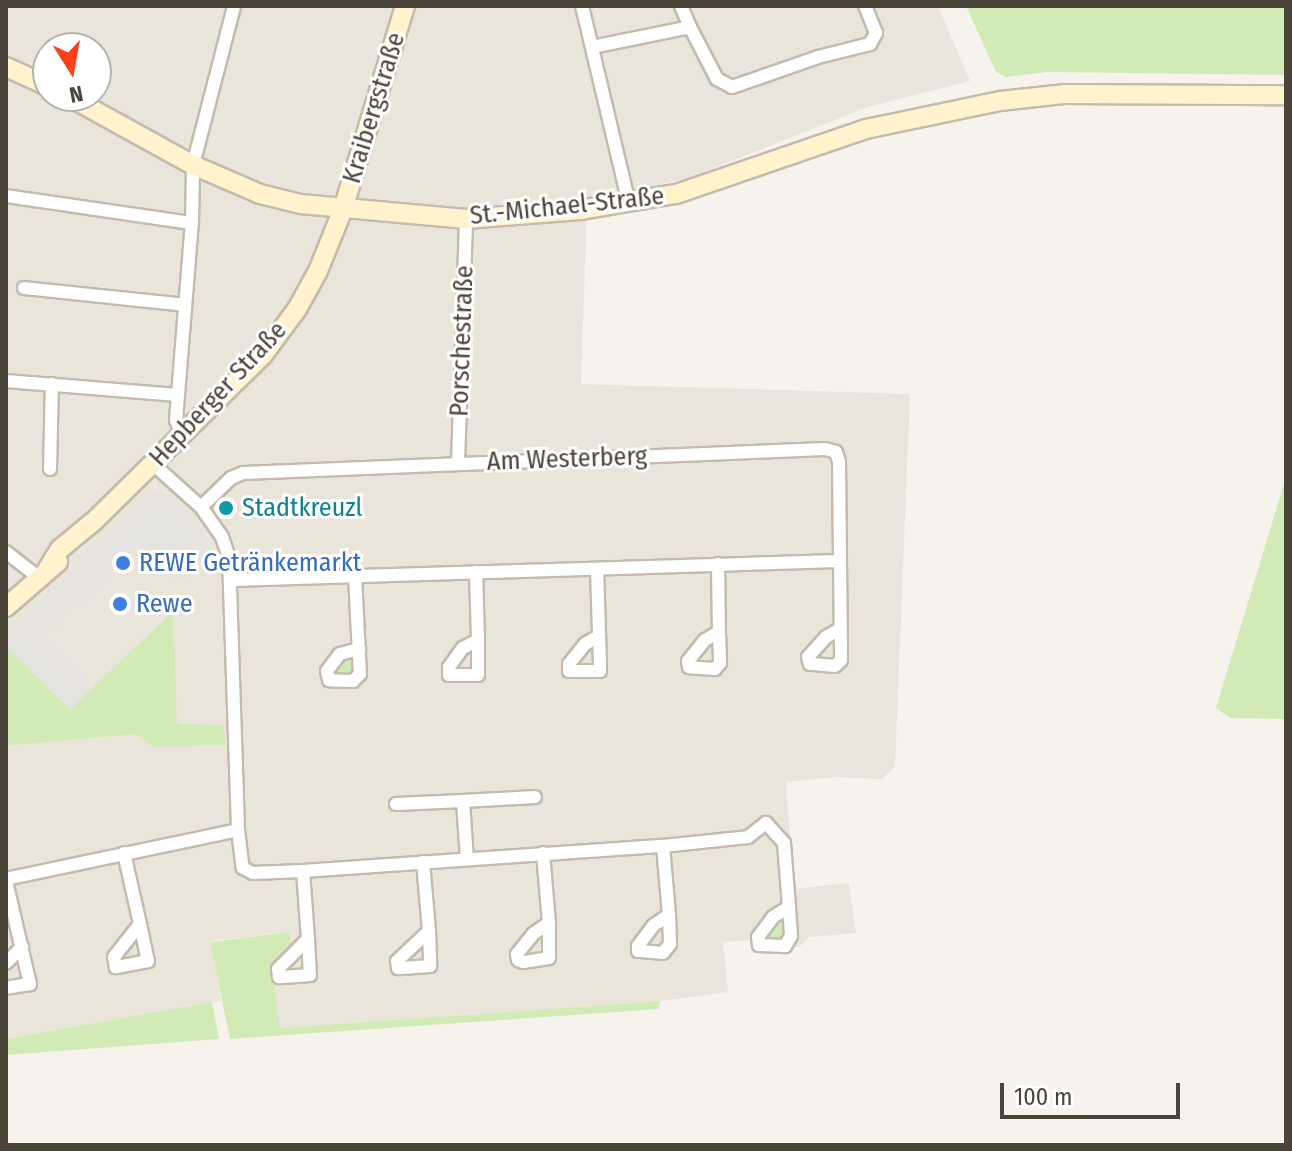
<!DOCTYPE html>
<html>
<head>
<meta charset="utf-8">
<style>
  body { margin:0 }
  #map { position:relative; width:1292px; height:1151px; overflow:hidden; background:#f6f3ec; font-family:"Fira Sans Condensed",sans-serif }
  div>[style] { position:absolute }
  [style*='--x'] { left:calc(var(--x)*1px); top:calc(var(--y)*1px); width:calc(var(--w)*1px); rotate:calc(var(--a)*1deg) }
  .residential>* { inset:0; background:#eae5da }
  .green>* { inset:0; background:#d2eab5 }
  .parking>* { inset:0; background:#e5e3e0 }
  .roads { filter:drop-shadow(2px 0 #c2bbae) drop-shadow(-2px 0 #c2bbae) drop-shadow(0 2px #c2bbae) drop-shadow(0 -2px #c2bbae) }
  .street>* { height:12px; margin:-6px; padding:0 6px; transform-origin:6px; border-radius:6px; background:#fff }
  .secondary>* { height:18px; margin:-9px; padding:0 9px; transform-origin:9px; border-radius:9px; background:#fff3cd }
  .dots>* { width:22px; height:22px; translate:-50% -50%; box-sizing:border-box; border:4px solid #fff; border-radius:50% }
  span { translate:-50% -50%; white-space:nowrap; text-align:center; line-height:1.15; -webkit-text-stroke:6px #fff; paint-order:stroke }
  .street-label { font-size:26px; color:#4b4439 }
  .culture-label { font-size:26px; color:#0d838f }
  .left { translate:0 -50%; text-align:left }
  .shop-label { font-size:26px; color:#366cbe }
  .frame { position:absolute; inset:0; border:8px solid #4b4439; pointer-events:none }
  .north { position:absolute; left:32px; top:32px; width:80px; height:80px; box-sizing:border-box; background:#fff; border:2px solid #b7b4b0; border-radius:50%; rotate:169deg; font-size:22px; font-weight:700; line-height:32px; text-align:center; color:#4b4439 }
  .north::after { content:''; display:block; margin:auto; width:28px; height:36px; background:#fc3f1d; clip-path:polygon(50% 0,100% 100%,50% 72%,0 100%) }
  .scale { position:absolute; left:1000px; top:1083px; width:180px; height:36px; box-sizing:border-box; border:4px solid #4b4439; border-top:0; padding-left:10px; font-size:24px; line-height:28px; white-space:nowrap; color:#4b4439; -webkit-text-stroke:6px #fff; paint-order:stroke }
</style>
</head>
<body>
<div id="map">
  <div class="residential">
    <div style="clip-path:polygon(evenodd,6px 6px,938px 6px,970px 81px,868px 107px,689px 178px,587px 202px,581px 384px,910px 394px,895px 767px,882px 779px,836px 777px,786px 782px,794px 889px,849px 883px,856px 933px,809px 937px,799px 947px,754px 950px,752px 940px,723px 942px,728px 992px,660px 1001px,279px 1028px,272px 969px,289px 932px,211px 941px,221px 1001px,6px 1039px,6px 746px,135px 734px,153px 747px,224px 725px,176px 725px,70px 709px,6px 646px,6px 6px,48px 48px,96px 48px,96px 96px,48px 96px,48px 48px)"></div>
  </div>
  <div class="green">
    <div style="clip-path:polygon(966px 6px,1286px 6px,1286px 75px,1048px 72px,1006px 77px,996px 72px)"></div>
    <div style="clip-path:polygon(1286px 477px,1286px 719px,1230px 718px,1216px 708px)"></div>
    <div style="clip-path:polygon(173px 612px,177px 724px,224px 725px,225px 745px,153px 747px,135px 734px,6px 746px,6px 646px,70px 709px)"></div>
    <div style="clip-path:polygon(345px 656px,353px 656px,354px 675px,333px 676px,333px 669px)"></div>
    <div style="clip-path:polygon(784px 921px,785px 939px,764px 941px,763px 934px,775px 922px)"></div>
    <div style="clip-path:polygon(289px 932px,291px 945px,272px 969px,280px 1028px,660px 1001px,659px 1009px,230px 1039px,210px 942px)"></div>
    <div style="clip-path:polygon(212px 1002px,219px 1039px,6px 1055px,6px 1039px)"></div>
  </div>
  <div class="parking">
    <div style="clip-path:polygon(151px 493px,163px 493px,211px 540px,211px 553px,179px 582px,138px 544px,42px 638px,91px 688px,70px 709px,6px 646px,6px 637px)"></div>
  </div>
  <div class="roads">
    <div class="street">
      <div style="--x:582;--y:6;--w:203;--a:76.6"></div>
      <div style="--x:690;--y:27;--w:59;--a:62.6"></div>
      <div style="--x:717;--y:79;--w:17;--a:28"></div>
      <div style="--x:732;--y:87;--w:91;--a:-19.2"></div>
      <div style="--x:818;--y:57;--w:54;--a:-14"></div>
      <div style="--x:870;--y:44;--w:13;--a:-61"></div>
      <div style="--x:876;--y:33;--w:29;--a:-112"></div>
      <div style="--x:592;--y:47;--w:100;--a:-11.5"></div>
      <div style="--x:690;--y:27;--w:23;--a:-113"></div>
      <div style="--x:6;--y:196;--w:188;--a:8.3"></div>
      <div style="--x:24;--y:288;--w:162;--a:6"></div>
      <div style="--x:6;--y:381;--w:172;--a:4.7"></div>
      <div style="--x:182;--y:435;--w:16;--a:-112"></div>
      <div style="--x:176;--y:420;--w:198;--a:-85.4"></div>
      <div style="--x:192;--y:223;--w:58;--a:-89"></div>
      <div style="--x:193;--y:165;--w:164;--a:-75.5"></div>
      <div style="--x:458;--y:463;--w:244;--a:-88.1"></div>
      <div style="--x:153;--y:464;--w:64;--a:41.9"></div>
      <div style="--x:201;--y:507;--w:37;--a:55"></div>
      <div style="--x:222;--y:537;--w:21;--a:71"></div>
      <div style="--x:229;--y:557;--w:273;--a:88.1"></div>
      <div style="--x:238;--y:830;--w:38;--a:83"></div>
      <div style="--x:243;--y:868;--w:11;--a:27"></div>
      <div style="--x:253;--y:873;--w:50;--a:-2.3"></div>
      <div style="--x:303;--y:871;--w:361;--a:-4"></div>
      <div style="--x:663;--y:846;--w:85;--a:-6"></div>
      <div style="--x:748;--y:837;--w:23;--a:-38"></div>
      <div style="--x:766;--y:823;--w:27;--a:48"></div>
      <div style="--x:784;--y:843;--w:64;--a:85.5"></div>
      <div style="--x:789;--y:907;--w:29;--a:86"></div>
      <div style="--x:791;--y:936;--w:12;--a:121"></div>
      <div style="--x:785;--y:946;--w:26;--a:-178"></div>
      <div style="--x:759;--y:945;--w:8;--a:-97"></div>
      <div style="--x:758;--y:937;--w:25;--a:-53"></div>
      <div style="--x:773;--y:917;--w:19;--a:-32"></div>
      <div style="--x:50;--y:469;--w:85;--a:-88.7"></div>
      <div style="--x:201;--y:507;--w:42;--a:-44"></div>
      <div style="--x:231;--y:478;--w:13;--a:-23"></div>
      <div style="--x:243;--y:473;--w:582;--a:-2.36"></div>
      <div style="--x:825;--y:449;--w:11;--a:15"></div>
      <div style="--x:836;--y:452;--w:10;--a:73"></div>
      <div style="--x:839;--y:462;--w:198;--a:89.4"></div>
      <div style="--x:841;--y:660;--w:8;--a:135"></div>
      <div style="--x:835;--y:666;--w:25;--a:-175"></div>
      <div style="--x:810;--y:664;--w:7;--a:-106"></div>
      <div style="--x:808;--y:657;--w:27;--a:-48"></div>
      <div style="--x:826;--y:637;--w:16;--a:-30"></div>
      <div style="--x:6;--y:552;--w:39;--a:38"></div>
      <div style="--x:718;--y:564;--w:68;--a:89.2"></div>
      <div style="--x:719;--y:632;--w:31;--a:88"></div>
      <div style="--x:720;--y:663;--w:8;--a:130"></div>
      <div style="--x:715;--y:669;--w:26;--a:-176"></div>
      <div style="--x:689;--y:667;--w:6;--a:-99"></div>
      <div style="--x:688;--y:661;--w:27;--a:-51"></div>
      <div style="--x:705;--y:640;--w:16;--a:-30"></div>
      <div style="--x:597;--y:569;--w:97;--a:88.2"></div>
      <div style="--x:600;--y:666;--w:5;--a:90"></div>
      <div style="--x:600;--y:671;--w:31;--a:180"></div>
      <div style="--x:569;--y:671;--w:7;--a:-90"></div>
      <div style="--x:569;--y:664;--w:26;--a:-51"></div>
      <div style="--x:585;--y:644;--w:16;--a:-30"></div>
      <div style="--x:476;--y:572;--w:68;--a:88.3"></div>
      <div style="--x:478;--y:640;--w:35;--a:90"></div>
      <div style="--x:478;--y:675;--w:29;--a:180"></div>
      <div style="--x:449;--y:675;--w:8;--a:-90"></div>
      <div style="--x:449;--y:667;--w:24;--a:-54"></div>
      <div style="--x:463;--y:648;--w:17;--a:-28"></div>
      <div style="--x:355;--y:576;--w:98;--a:87.1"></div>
      <div style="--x:360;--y:674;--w:10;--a:135"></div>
      <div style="--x:353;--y:681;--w:24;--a:-178"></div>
      <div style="--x:329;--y:680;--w:9;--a:-103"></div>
      <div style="--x:327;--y:671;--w:21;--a:-53"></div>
      <div style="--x:340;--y:654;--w:20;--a:-15"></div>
      <div style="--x:232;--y:580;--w:606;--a:-1.8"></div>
      <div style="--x:463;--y:801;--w:72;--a:-3.2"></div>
      <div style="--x:396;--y:804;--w:67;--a:-2.6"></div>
      <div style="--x:463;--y:801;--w:58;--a:86.1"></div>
      <div style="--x:663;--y:846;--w:69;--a:85"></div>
      <div style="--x:669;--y:915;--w:29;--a:88"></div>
      <div style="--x:670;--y:944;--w:11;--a:128"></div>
      <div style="--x:663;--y:953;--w:25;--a:-175"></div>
      <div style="--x:638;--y:951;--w:5;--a:-90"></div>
      <div style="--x:638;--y:946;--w:26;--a:-53"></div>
      <div style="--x:654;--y:925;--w:18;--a:-34"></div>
      <div style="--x:124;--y:853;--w:73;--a:77.3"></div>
      <div style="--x:140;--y:924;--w:38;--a:78"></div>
      <div style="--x:148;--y:961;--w:33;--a:169"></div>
      <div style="--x:116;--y:967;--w:10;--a:-101"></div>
      <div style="--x:114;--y:957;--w:42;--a:-51.8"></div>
      <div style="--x:543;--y:853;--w:70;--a:85.1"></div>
      <div style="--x:549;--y:923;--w:35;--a:90"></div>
      <div style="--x:549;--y:958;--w:26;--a:171"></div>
      <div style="--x:523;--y:962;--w:5;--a:-158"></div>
      <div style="--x:518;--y:960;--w:6;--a:-99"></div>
      <div style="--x:517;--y:954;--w:26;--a:-51"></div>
      <div style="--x:533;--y:934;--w:19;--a:-35"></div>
      <div style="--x:423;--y:862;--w:69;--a:85"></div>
      <div style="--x:429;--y:931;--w:35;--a:88"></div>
      <div style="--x:430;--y:966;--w:32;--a:176"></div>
      <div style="--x:398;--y:968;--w:7;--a:-98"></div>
      <div style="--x:397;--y:961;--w:44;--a:-43.2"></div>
      <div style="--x:303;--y:871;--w:68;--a:85.8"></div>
      <div style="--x:308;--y:939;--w:36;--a:87"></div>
      <div style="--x:310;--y:975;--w:31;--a:176"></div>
      <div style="--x:279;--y:977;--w:8;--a:-97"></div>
      <div style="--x:278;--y:969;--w:42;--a:-45"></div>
      <div style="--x:6;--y:879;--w:237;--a:-11.9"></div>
      <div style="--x:6;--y:881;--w:106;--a:76.9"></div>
      <div style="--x:30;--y:984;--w:24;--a:171"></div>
      <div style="--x:6;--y:963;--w:23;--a:-45"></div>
    </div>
    <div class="secondary">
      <div style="--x:6;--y:67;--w:46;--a:24.3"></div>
      <div style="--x:68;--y:96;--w:143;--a:28.9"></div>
      <div style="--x:193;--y:165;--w:73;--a:23.4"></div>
      <div style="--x:260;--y:194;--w:42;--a:13.7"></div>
      <div style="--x:301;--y:204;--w:166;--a:5.2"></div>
      <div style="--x:466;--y:219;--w:114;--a:-4.5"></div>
      <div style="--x:580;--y:210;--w:97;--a:-9.5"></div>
      <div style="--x:676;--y:194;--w:201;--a:-18.9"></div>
      <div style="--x:866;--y:129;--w:137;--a:-11.8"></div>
      <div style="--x:1000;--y:101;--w:64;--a:-6.2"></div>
      <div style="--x:1064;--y:94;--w:222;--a:0.3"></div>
      <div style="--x:48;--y:568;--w:22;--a:-58"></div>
      <div style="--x:60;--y:549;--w:44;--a:-39.5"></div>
      <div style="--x:94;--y:521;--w:237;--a:-44.5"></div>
      <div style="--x:263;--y:355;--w:57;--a:-53.5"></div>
      <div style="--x:297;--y:309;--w:43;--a:-61.1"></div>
      <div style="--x:318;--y:271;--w:67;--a:-68"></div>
      <div style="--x:343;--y:209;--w:212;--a:-73"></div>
      <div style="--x:6;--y:607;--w:69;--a:-40.9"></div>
    </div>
  </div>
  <div class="dots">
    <div style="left:226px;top:508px;background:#0f9aa8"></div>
    <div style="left:123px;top:563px;background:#3f7fe0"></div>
    <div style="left:120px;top:604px;background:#3f7fe0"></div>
  </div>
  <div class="street-label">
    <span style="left:374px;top:108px;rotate:-73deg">Kraibergstraße</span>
    <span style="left:567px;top:206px;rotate:-6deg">St.-Michael-Straße</span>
    <span style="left:462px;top:341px;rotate:-88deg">Porschestraße</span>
    <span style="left:218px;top:394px;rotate:-47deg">Hepberger Straße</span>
    <span style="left:567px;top:459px;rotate:-2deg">Am Westerberg</span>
  </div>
  <div class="culture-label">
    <span class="left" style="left:242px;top:508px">Stadtkreuzl</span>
  </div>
  <div class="shop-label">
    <span class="left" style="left:139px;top:563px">REWE Getränkemarkt</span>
    <span class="left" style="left:136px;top:604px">Rewe</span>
  </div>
  <div class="frame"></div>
  <div class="north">N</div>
  <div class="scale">100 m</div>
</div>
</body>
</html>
